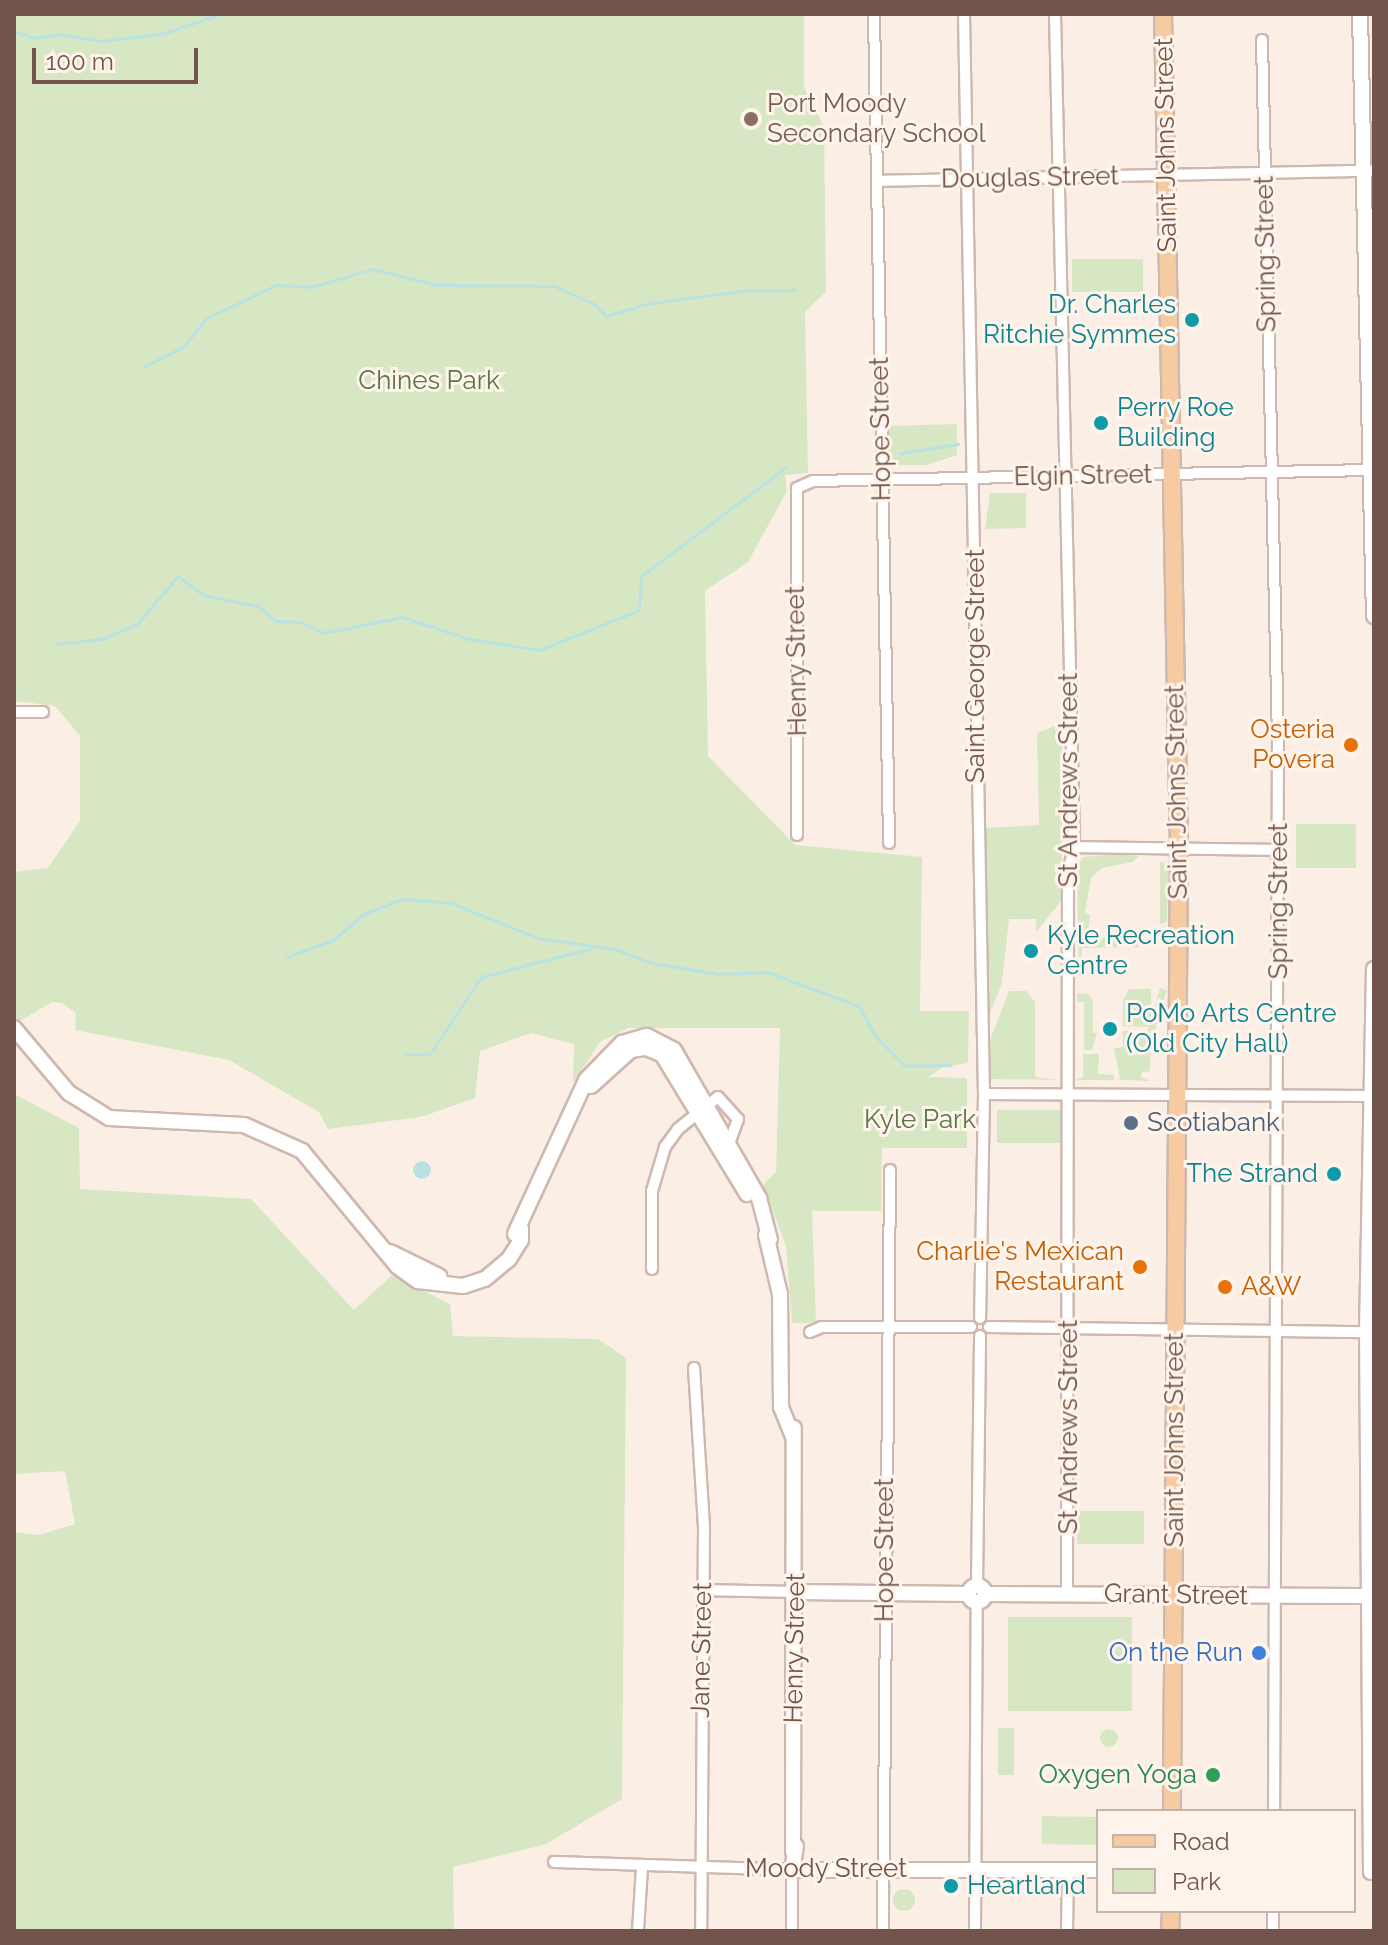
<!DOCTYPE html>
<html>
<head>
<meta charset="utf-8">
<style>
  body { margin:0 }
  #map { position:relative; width:1388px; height:1945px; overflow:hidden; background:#fbefe5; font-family:Raleway,sans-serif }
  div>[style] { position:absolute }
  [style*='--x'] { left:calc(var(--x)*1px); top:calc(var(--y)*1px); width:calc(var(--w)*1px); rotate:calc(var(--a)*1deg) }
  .green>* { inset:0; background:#d7e7c4; transform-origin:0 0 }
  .round { border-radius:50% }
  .water>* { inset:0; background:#bae2e3 }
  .stream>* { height:3px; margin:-1.5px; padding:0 1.5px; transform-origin:1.5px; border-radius:1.5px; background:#bae2e3 }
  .roads { filter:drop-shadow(2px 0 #ceb8af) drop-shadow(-2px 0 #ceb8af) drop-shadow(0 2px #ceb8af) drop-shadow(0 -2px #ceb8af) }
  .street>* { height:10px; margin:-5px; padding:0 5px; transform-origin:5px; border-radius:5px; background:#fff }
  .secondary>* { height:14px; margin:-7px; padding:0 7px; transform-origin:7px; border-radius:7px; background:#fff }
  .secondary>.ring { margin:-7px; padding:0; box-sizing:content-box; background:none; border:14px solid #fff; border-radius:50% }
  .primary>* { height:16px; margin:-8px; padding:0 8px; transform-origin:8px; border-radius:8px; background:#f6cba1 }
  .dots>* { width:22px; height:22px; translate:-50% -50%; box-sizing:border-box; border:4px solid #fef4eb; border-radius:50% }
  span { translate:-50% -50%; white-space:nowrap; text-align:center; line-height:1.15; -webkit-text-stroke:6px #fef4eb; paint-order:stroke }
  .education-label { font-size:26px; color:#785e54 }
  .left { translate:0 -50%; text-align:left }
  .street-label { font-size:26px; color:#72544c }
  .culture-label { font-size:26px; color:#0d838f }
  .right { translate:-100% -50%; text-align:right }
  .park-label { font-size:26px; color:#5a7744 }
  .food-label { font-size:26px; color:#c56008 }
  .service-label { font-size:26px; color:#4e5e75 }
  .shop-label { font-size:26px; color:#366cbe }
  .leisure-label { font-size:26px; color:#27864d }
  .frame { position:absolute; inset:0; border:16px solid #72544c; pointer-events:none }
  .legend { position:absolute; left:1096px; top:1809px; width:260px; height:104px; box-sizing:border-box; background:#fef4eb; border:2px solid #c6b4ab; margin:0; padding:10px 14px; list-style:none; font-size:24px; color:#72544c }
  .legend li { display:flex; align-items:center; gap:16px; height:40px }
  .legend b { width:40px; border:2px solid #c6b4ab }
  .scale { position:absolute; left:32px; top:48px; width:166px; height:36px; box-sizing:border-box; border:4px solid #72544c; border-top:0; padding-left:10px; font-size:24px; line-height:28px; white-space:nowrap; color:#72544c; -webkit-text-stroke:6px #fef4eb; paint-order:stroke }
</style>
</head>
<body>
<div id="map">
  <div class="green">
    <div style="clip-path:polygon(14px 14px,804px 14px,804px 87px,824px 127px,826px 292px,805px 312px,808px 473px,785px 475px,787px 491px,748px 562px,705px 591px,708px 756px,795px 845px,922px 857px,920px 1011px,969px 1011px,968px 1063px,943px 1067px,928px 1077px,967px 1078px,967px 1148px,882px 1148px,881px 1211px,812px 1211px,816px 1323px,792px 1323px,786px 1246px,763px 1185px,776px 1172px,780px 1028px,629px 1028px,600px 1042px,573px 1083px,574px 1044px,531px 1033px,480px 1051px,475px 1098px,421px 1117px,328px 1129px,319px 1112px,229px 1060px,75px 1030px,76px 1013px,62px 1003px,52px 1002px,20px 1021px,14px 1017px,14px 872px,48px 868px,80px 821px,80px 736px,55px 706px,14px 701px)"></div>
    <div style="left:1072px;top:259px;width:71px;height:33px"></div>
    <div style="clip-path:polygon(957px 424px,957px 455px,927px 465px,898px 465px,889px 456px,888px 426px)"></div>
    <div style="clip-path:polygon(990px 493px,1026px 493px,1026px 528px,985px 529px)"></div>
    <div style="clip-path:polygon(1062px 723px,1062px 900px,1036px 932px,1036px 919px,1009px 919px,1002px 983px,987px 1021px,986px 828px,1039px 825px,1037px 733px)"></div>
    <div style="left:1356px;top:824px;width:44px;height:60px;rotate:90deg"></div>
    <div style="clip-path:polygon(1131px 853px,1139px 856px,1133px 862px,1102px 868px,1091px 878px,1085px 912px,1090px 915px,1088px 933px,1095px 938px,1136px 939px,1139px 947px,1082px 948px,1079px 980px,1077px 867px,1083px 857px)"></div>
    <div style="clip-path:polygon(1160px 862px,1167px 862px,1168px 878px,1167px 922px,1160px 924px)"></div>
    <div style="left:1160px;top:988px;width:7px;height:85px;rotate:16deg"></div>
    <div style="clip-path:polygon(1129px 989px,1151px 989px,1151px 1027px,1123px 1026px,1123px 1001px)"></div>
    <div style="clip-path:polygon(1009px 991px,1026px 991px,1035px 1002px,1035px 1077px,1059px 1080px,991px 1079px,988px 1045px)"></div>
    <div style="clip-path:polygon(1077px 993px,1088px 994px,1093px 1000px,1093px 1033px,1097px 1033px,1092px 1050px,1084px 1050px,1084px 1002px,1077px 1002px)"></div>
    <div style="clip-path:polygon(1133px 1030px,1138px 1035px,1151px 1030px,1150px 1072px,1142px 1071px,1141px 1077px,1150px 1081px,1120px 1080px,1114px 1048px,1123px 1047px,1123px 1031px)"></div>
    <div style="clip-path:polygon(1083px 1054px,1099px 1054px,1098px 1074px,1114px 1075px,1114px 1080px,1076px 1080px,1083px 1077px)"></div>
    <div style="clip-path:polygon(14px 1094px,79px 1128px,80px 1189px,251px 1199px,354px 1310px,392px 1275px,450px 1304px,453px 1336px,598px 1339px,626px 1358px,622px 1799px,546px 1844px,453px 1867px,454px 1931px,14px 1931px,14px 1532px,39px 1535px,75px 1524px,65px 1471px,14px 1474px)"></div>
    <div style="left:997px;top:1110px;width:66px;height:33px"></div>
    <div style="left:1077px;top:1511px;width:67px;height:33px"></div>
    <div style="left:1008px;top:1617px;width:124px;height:94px"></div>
    <div style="left:998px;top:1728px;width:16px;height:47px"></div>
    <div class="round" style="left:1100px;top:1729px;width:18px;height:18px"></div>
    <div style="left:1042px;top:1816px;width:56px;height:28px;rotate:1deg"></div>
    <div class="round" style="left:893px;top:1889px;width:22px;height:22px"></div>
  </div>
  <div class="water">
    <div class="round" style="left:413px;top:1161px;width:18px;height:18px"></div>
  </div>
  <div class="stream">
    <div style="--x:14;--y:31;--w:20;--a:20"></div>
    <div style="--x:33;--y:38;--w:27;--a:-8"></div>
    <div style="--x:60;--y:34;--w:42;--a:9.7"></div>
    <div style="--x:101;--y:41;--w:64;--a:-7.1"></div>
    <div style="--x:165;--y:33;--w:58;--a:-19.1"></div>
    <div style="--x:145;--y:366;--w:44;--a:-27.1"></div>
    <div style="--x:184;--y:346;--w:36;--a:-51"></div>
    <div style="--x:207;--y:318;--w:76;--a:-25.6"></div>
    <div style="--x:276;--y:285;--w:35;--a:3"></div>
    <div style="--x:311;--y:287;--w:64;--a:-16.4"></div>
    <div style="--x:372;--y:269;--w:67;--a:13.8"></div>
    <div style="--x:437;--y:285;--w:117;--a:0.5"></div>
    <div style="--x:554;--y:286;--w:44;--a:24.2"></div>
    <div style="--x:594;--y:304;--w:17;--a:45"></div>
    <div style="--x:606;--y:316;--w:42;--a:-16.7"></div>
    <div style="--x:646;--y:304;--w:102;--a:-7.9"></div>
    <div style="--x:747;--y:290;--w:48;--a:0"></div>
    <div style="--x:901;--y:453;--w:58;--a:-9"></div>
    <div style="--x:57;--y:644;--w:44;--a:-6.5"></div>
    <div style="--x:101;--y:639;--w:38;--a:-22"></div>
    <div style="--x:136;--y:625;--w:65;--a:-49.4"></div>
    <div style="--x:178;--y:576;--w:31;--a:37"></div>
    <div style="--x:203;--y:595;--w:56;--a:11.3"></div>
    <div style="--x:258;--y:606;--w:23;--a:40"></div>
    <div style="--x:276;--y:621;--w:24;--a:2"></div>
    <div style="--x:300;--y:622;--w:26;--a:25"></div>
    <div style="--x:324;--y:633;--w:80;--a:-11.6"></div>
    <div style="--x:402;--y:617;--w:71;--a:18.2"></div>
    <div style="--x:469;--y:639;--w:72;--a:8.8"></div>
    <div style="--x:540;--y:650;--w:107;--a:-22"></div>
    <div style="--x:639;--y:610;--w:34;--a:-87"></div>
    <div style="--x:641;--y:576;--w:181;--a:-36.9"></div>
    <div style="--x:286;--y:957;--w:50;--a:-19.9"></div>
    <div style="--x:333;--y:940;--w:40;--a:-40"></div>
    <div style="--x:364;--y:914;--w:41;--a:-21.5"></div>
    <div style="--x:402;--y:899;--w:49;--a:4.7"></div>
    <div style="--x:451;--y:903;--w:94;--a:21.9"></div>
    <div style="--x:538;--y:938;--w:78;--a:8.1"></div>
    <div style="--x:615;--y:949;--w:40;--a:21"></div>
    <div style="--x:652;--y:963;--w:67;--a:9.5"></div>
    <div style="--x:718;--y:974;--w:49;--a:-2.3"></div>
    <div style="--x:767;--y:972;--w:98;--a:20.3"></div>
    <div style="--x:859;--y:1006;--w:34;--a:62"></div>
    <div style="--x:875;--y:1036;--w:42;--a:45"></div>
    <div style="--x:905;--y:1066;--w:45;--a:-1.3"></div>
    <div style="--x:406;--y:1054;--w:24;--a:0"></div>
    <div style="--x:430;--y:1054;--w:92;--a:-56.5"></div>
    <div style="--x:481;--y:977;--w:112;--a:-14.5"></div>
    <div style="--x:888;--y:1900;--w:15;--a:-86"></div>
  </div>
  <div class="roads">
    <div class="street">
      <div style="--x:874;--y:14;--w:829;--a:88.96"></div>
      <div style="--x:964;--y:14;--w:1080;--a:88.94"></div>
      <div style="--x:984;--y:1094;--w:224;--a:91"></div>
      <div style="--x:1055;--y:14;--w:833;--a:88.69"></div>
      <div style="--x:1074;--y:847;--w:26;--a:103"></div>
      <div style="--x:1068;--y:872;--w:722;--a:90.08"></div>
      <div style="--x:1262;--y:40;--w:698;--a:88.69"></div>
      <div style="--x:1278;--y:738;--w:1073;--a:90.21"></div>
      <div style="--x:877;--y:181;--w:497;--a:-1.2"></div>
      <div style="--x:14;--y:712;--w:29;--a:0"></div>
      <div style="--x:797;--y:835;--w:347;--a:-90"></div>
      <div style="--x:797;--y:488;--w:17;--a:-24"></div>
      <div style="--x:813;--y:481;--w:557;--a:-1.13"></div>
      <div style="--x:1074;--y:847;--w:205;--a:0.8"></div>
      <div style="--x:984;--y:1094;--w:386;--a:0.3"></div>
      <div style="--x:652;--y:1269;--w:78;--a:-90"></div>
      <div style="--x:652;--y:1191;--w:46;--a:-73.5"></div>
      <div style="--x:665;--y:1147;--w:22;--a:-54"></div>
      <div style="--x:678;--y:1129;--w:51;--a:-38.7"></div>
      <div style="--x:718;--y:1097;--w:30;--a:48"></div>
      <div style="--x:738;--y:1119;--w:27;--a:110"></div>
      <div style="--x:989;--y:1327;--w:378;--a:0.8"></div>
      <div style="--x:810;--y:1332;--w:13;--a:-23"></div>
      <div style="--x:822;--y:1327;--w:149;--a:0"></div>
      <div style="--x:694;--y:1368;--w:161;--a:86.4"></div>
      <div style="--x:704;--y:1529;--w:402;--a:90.4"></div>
      <div style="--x:977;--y:1586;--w:250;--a:-89.3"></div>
      <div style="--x:703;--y:1590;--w:93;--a:1.2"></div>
      <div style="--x:554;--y:1862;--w:238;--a:1.9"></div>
      <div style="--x:792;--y:1870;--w:61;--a:90"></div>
      <div style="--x:638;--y:1931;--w:64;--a:-86.4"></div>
      <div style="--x:883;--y:1931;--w:761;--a:-89.47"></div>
      <div style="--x:975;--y:1931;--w:329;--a:-89.7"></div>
      <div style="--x:1067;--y:1931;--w:61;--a:-89.1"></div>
      <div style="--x:1273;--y:1931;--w:20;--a:-90"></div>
    </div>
    <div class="secondary">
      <div style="--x:1360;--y:14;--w:602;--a:88.67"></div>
      <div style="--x:14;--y:1028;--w:85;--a:49.8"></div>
      <div style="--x:69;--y:1093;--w:47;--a:32"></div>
      <div style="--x:109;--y:1118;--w:135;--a:3"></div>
      <div style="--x:244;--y:1125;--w:64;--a:24.1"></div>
      <div style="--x:302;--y:1151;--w:149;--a:50.4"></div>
      <div style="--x:397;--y:1266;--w:26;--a:36"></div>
      <div style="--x:418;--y:1281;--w:45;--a:6.3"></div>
      <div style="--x:463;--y:1286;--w:23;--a:-18"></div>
      <div style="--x:485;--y:1279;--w:31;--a:-40"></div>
      <div style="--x:509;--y:1259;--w:22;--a:-58"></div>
      <div style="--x:521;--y:1240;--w:12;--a:-90"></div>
      <div style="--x:591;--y:1086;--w:54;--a:-42"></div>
      <div style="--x:631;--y:1050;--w:15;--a:-8"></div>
      <div style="--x:646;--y:1048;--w:17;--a:21"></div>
      <div style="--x:662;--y:1054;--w:164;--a:58.7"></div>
      <div style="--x:515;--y:1234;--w:170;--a:-65.2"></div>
      <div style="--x:586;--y:1080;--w:52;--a:-45.8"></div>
      <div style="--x:622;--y:1043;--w:26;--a:-16"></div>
      <div style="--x:647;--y:1036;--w:30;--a:27"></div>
      <div style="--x:674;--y:1050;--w:171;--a:60.1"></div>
      <div style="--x:759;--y:1198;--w:43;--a:75.3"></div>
      <div style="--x:766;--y:1235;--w:61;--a:76.7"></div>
      <div style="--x:780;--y:1294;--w:113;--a:89.5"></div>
      <div style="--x:781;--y:1407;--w:32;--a:68"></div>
      <div style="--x:390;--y:1252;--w:55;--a:26.1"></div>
      <div class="ring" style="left:969px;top:1586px;width:2px;height:2px"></div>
      <div style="--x:796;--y:1592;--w:173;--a:0.7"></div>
      <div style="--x:985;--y:1594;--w:381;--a:0.3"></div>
      <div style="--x:796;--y:1846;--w:24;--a:99"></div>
      <div style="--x:792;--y:1870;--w:306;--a:0"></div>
      <div style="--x:793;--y:1852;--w:424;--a:-89.9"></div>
      <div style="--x:1371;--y:1872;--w:540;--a:-90.42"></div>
      <div style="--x:1367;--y:1332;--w:363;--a:-88.9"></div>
    </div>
    <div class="primary">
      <div style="--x:1163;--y:14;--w:835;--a:88.9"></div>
      <div style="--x:1179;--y:849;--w:962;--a:90.42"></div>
      <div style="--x:1170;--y:1931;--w:20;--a:-87"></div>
    </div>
  </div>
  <div class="dots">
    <div style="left:751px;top:119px;background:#8d6e63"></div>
    <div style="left:1192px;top:320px;background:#0f9aa8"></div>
    <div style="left:1101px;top:423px;background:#0f9aa8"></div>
    <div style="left:1351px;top:745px;background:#e8710a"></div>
    <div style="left:1031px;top:951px;background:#0f9aa8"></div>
    <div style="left:1110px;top:1029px;background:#0f9aa8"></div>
    <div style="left:1131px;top:1123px;background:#5c6f8a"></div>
    <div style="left:1334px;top:1174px;background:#0f9aa8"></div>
    <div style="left:1140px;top:1267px;background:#e8710a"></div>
    <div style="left:1225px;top:1287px;background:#e8710a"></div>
    <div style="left:1259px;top:1653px;background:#3f7fe0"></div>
    <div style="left:1213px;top:1775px;background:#2e9e5b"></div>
    <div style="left:951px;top:1886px;background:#0f9aa8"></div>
  </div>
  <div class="education-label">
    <span class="left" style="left:767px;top:119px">Port Moody<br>Secondary School</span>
  </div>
  <div class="street-label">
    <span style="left:1166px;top:145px;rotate:-91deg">Saint Johns Street</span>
    <span style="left:1030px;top:178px;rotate:-1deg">Douglas Street</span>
    <span style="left:1266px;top:254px;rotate:-91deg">Spring Street</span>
    <span style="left:881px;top:429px;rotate:-91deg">Hope Street</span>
    <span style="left:1083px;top:476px;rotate:-1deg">Elgin Street</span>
    <span style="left:797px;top:661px;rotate:-91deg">Henry Street</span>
    <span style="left:976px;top:666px;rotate:-90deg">Saint George Street</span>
    <span style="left:1069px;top:780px;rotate:-90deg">St Andrews Street</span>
    <span style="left:1177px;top:792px;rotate:-91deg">Saint Johns Street</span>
    <span style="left:1279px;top:901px;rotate:-90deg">Spring Street</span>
    <span style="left:1069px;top:1427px;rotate:-90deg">St Andrews Street</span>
    <span style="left:1175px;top:1440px;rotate:-90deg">Saint Johns Street</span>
    <span style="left:885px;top:1550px;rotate:-90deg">Hope Street</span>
    <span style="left:1176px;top:1595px;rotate:1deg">Grant Street</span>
    <span style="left:795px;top:1648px;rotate:-89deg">Henry Street</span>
    <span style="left:702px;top:1650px;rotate:-89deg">Jane Street</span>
    <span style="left:826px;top:1869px">Moody Street</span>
  </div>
  <div class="culture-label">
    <span class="right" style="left:1176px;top:320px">Dr. Charles<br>Ritchie Symmes</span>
    <span class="left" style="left:1117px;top:423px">Perry Roe<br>Building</span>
    <span class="left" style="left:1047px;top:951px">Kyle Recreation<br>Centre</span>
    <span class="left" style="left:1126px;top:1029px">PoMo Arts Centre<br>(Old City Hall)</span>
    <span class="right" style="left:1318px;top:1174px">The Strand</span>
    <span class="left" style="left:967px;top:1886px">Heartland</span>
  </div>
  <div class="park-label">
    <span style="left:429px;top:381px">Chines Park</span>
    <span style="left:920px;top:1120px">Kyle Park</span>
  </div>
  <div class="food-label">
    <span class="right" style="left:1335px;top:745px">Osteria<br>Povera</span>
    <span class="right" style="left:1124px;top:1267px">Charlie's Mexican<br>Restaurant</span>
    <span class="left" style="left:1241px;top:1287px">A&amp;W</span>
  </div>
  <div class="service-label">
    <span class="left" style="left:1147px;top:1123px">Scotiabank</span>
  </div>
  <div class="shop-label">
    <span class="right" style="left:1243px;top:1653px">On the Run</span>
  </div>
  <div class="leisure-label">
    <span class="right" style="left:1197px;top:1775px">Oxygen Yoga</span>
  </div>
  <div class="frame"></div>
  <ul class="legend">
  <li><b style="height:10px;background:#f6cba1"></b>Road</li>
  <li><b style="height:22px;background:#d7e7c4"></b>Park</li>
  </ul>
  <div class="scale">100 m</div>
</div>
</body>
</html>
